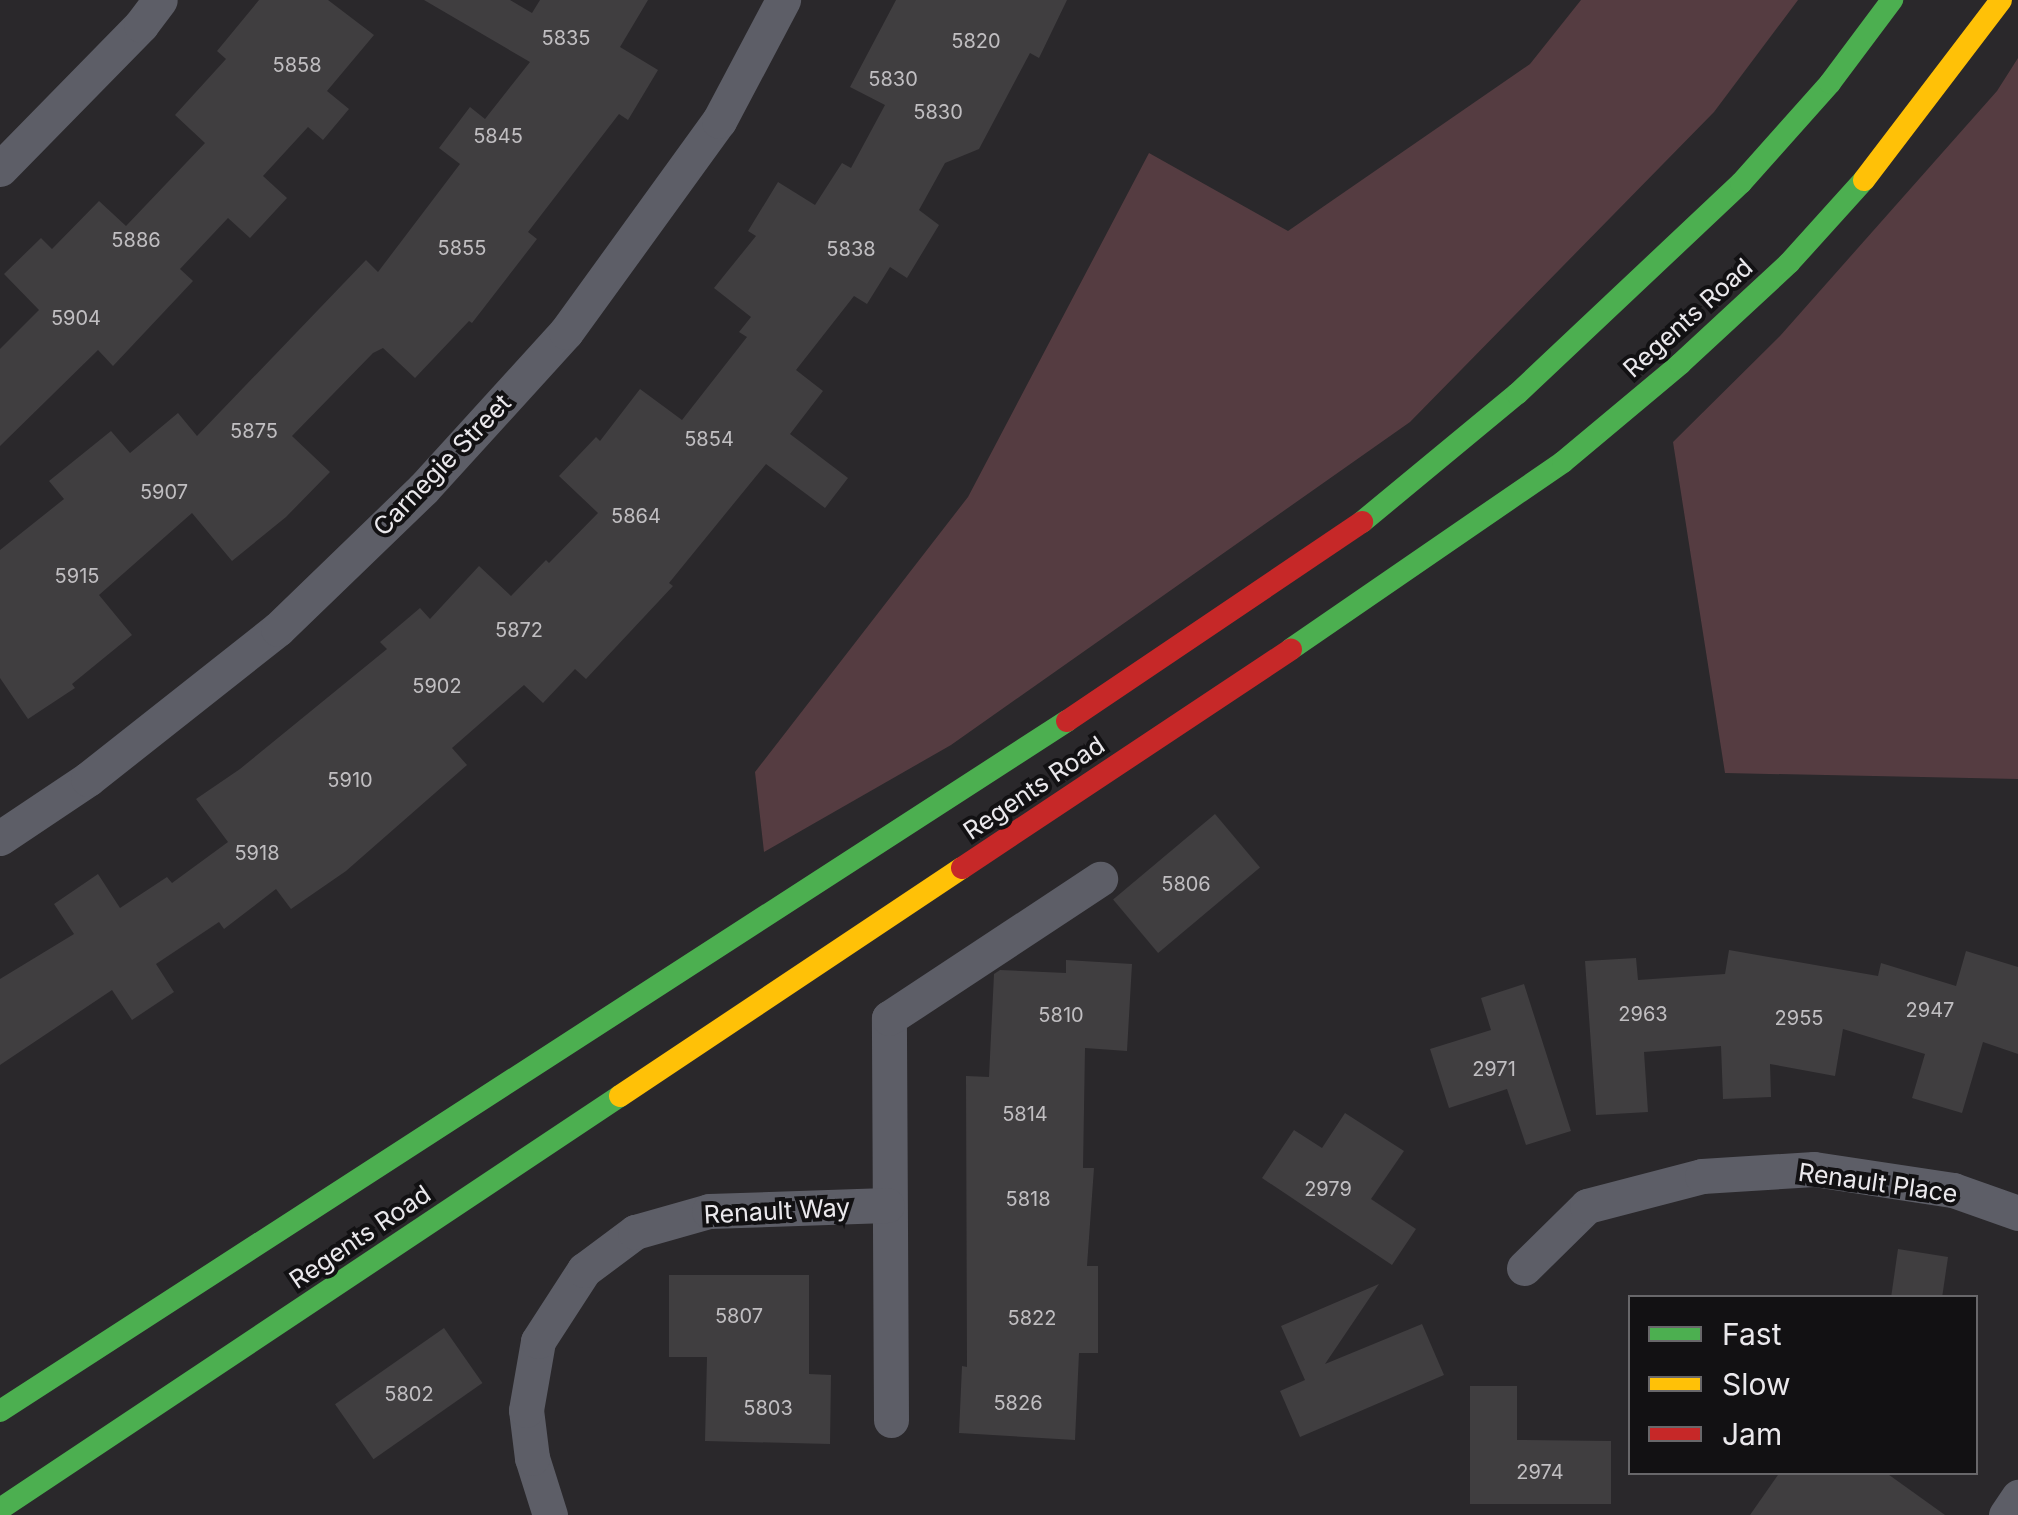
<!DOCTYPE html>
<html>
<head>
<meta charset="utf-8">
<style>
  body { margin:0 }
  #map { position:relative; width:2018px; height:1515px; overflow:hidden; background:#2a282b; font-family:Inter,sans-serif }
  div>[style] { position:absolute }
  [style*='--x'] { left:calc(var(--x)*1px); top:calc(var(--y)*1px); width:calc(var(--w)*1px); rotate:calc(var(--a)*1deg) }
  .green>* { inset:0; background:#553c41 }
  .building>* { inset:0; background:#403e40; transform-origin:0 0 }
  .street>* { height:35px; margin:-17.5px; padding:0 17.5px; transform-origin:17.5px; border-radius:17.5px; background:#5d5e67 }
  .fast>* { height:22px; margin:-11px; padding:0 11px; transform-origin:11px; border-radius:11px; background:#4caf50 }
  .slow>* { height:22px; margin:-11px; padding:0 11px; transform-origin:11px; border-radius:11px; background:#ffc107 }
  .jam>* { height:22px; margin:-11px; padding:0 11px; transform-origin:11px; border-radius:11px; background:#c62828 }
  span { translate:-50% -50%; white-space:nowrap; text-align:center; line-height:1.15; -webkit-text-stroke:8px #121113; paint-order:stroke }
  .number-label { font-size:20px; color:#c0bec1 }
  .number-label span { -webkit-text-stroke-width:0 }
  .street-label { font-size:25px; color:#eae8ec }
  .legend { position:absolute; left:1628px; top:1295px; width:350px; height:180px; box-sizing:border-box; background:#121113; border:2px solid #68676a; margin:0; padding:12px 18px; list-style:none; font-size:30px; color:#eae8ec }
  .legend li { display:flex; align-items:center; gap:20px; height:50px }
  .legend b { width:50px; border:2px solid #68676a }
</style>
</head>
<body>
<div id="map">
  <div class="green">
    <div style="clip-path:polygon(1581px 0,1798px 0,1714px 112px,1410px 422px,951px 745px,764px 852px,755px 772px,968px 497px,1149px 153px,1288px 231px,1530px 64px)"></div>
    <div style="clip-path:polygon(2018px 58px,2018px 779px,1725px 773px,1673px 442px,1780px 336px,1997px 91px)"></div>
  </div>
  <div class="building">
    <div style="clip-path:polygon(259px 0,328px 0,374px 35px,327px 91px,349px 109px,323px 140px,308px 127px,263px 176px,287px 198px,250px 238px,228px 218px,180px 269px,193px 281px,113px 366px,98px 350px,0 446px,0 349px,39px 310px,4px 274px,41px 238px,52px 249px,99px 201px,126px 226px,205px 143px,175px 115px,226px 59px,217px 51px)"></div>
    <div style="clip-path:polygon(424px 0,510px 0,532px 13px,540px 0,648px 0,620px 47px,658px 70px,628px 120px,619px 114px,528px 232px,537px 239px,472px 323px,469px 321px,415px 378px,383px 348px,373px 353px,292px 436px,330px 472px,286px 517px,232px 561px,192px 513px,99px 595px,132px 635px,72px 684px,75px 688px,28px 719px,0 678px,0 550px,64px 499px,49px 481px,111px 431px,130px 453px,178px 413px,197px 436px,366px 260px,378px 272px,460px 164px,439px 148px,470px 107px,485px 119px,530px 62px)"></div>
    <div style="clip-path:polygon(896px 0,1067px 0,1039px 58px,1030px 53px,979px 149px,945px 163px,919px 210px,939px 225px,907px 278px,890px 267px,867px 304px,854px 296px,796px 370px,823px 391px,790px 434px,848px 478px,825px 508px,766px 464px,669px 583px,673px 586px,586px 679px,575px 669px,543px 703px,524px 685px,452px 748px,467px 765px,346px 871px,291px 909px,276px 889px,224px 929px,219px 922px,156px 964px,174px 992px,132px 1020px,112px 990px,0 1065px,0 979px,74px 934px,54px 904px,98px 874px,120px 908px,167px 877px,172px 883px,228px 842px,196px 799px,240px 769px,387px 649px,380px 642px,420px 608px,430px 619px,479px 566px,511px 596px,546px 560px,549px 563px,598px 513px,559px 476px,596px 437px,600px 441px,640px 389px,682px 420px,747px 337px,739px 332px,751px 317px,714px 288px,756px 236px,748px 231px,778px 182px,815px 205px,842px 163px,851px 168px,885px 105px,850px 87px)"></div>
    <div style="left:1215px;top:814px;width:70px;height:133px;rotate:50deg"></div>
    <div style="clip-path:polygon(1729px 950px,1878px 976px,1881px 963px,1956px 986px,1966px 951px,2018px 967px,2018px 1054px,1983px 1042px,1962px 1113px,1912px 1098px,1925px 1054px,1843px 1029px,1835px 1076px,1770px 1064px,1771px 1097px,1723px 1099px,1721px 1046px,1644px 1052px,1648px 1112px,1596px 1115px,1585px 961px,1636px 958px,1638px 980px,1725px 974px)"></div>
    <div style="clip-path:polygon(1066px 960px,1132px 964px,1127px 1051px,1085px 1048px,1083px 1168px,1094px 1168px,1087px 1266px,1098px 1266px,1098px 1353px,1079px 1353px,1075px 1440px,959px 1433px,962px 1366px,967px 1367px,966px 1076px,989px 1077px,994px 974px,1000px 970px,1066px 973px)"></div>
    <div style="clip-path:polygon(1524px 984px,1571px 1131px,1526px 1145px,1507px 1089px,1449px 1108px,1430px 1049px,1491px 1030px,1481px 998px)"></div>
    <div style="clip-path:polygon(1345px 1113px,1404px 1151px,1371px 1199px,1416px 1229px,1392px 1265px,1262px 1178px,1294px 1130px,1322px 1148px)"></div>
    <div style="clip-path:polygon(1898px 1249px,1948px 1257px,1942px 1298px,1891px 1298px)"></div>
    <div style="clip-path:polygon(669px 1275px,809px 1275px,809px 1374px,831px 1375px,830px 1444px,705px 1441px,707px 1357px,669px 1357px)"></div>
    <div style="clip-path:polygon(1379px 1284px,1325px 1364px,1422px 1324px,1444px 1375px,1300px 1437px,1280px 1391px,1305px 1380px,1281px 1326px)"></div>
    <div style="left:444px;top:1328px;width:67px;height:133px;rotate:55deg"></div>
    <div style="clip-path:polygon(1470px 1386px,1517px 1386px,1517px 1440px,1611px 1441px,1611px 1504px,1470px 1504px)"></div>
    <div style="clip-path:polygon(1780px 1472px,1885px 1472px,1945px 1515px,1750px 1515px)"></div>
  </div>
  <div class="street">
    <div style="--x:0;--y:169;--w:202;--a:-45.6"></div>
    <div style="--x:141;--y:25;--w:31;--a:-53"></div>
    <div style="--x:0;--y:838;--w:106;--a:-33.8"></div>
    <div style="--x:88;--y:779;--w:242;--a:-38.3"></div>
    <div style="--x:278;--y:629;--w:202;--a:-44"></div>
    <div style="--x:423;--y:489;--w:212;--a:-47.7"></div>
    <div style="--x:566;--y:332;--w:261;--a:-54.1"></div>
    <div style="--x:719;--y:121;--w:137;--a:-62.1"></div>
    <div style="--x:1524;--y:1268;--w:88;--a:-44.5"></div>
    <div style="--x:1587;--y:1206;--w:119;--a:-14.6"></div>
    <div style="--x:1702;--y:1176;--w:112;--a:-3.6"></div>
    <div style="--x:1814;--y:1169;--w:141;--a:8.6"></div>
    <div style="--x:1953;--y:1190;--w:69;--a:19.5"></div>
    <div style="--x:891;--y:1420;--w:402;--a:-90.3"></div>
    <div style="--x:889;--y:1018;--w:253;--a:-33.4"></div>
    <div style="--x:550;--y:1515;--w:60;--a:-107.5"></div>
    <div style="--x:532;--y:1458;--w:48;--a:-97.1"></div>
    <div style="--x:526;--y:1410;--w:70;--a:-80.1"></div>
    <div style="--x:538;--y:1341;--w:85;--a:-57.1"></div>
    <div style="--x:584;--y:1270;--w:64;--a:-36.7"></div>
    <div style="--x:635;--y:1232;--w:77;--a:-15.8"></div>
    <div style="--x:709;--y:1211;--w:178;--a:-1.9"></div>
    <div style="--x:2006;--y:1515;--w:22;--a:-56"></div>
  </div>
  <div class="fast">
    <div style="--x:1362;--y:522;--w:201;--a:-39.6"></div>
    <div style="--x:1517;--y:394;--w:308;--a:-43.3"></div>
    <div style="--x:1741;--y:183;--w:134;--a:-48.3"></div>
    <div style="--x:1830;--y:83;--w:104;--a:-53.2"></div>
    <div style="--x:1291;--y:649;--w:330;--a:-34.5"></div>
    <div style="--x:1563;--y:462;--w:153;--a:-39.9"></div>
    <div style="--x:1680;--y:364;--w:149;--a:-42.8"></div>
    <div style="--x:1789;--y:263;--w:112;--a:-47.9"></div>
    <div style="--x:0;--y:1411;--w:1271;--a:-32.89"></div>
    <div style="--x:0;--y:1509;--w:745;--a:-33.67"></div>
  </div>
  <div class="slow">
    <div style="--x:1864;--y:180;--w:226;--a:-52.7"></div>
    <div style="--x:620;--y:1096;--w:411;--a:-33.7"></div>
  </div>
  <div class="jam">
    <div style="--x:1067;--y:721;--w:356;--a:-34"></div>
    <div style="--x:962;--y:868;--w:395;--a:-33.6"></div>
  </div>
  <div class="number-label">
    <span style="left:566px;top:38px">5835</span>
    <span style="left:976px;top:41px">5820</span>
    <span style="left:297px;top:65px">5858</span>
    <span style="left:893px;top:79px">5830</span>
    <span style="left:938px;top:112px">5830</span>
    <span style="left:498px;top:136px">5845</span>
    <span style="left:136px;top:240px">5886</span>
    <span style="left:462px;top:248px">5855</span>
    <span style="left:851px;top:249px">5838</span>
    <span style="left:76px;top:318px">5904</span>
    <span style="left:254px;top:431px">5875</span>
    <span style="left:709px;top:439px">5854</span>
    <span style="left:164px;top:492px">5907</span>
    <span style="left:636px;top:516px">5864</span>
    <span style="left:77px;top:576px">5915</span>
    <span style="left:519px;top:630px">5872</span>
    <span style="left:437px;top:686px">5902</span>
    <span style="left:350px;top:780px">5910</span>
    <span style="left:257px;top:853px">5918</span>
    <span style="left:1186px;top:884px">5806</span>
    <span style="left:1930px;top:1010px">2947</span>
    <span style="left:1643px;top:1014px">2963</span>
    <span style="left:1061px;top:1015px">5810</span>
    <span style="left:1799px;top:1018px">2955</span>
    <span style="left:1494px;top:1069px">2971</span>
    <span style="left:1025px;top:1114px">5814</span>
    <span style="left:1328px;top:1189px">2979</span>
    <span style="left:1028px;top:1199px">5818</span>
    <span style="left:739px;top:1316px">5807</span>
    <span style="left:1032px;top:1318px">5822</span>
    <span style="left:409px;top:1394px">5802</span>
    <span style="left:1018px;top:1403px">5826</span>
    <span style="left:768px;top:1408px">5803</span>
    <span style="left:1540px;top:1472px">2974</span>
  </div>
  <div class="street-label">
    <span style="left:1688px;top:318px;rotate:-42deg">Regents Road</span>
    <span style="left:442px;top:465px;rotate:-46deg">Carnegie Street</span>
    <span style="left:1034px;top:788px;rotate:-34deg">Regents Road</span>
    <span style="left:1878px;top:1183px;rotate:8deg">Renault Place</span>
    <span style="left:777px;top:1211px;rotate:-3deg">Renault Way</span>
    <span style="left:360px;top:1237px;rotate:-34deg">Regents Road</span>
  </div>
  <ul class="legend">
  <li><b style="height:12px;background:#4caf50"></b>Fast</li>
  <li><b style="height:12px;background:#ffc107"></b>Slow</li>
  <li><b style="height:12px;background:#c62828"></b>Jam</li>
  </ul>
</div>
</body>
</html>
